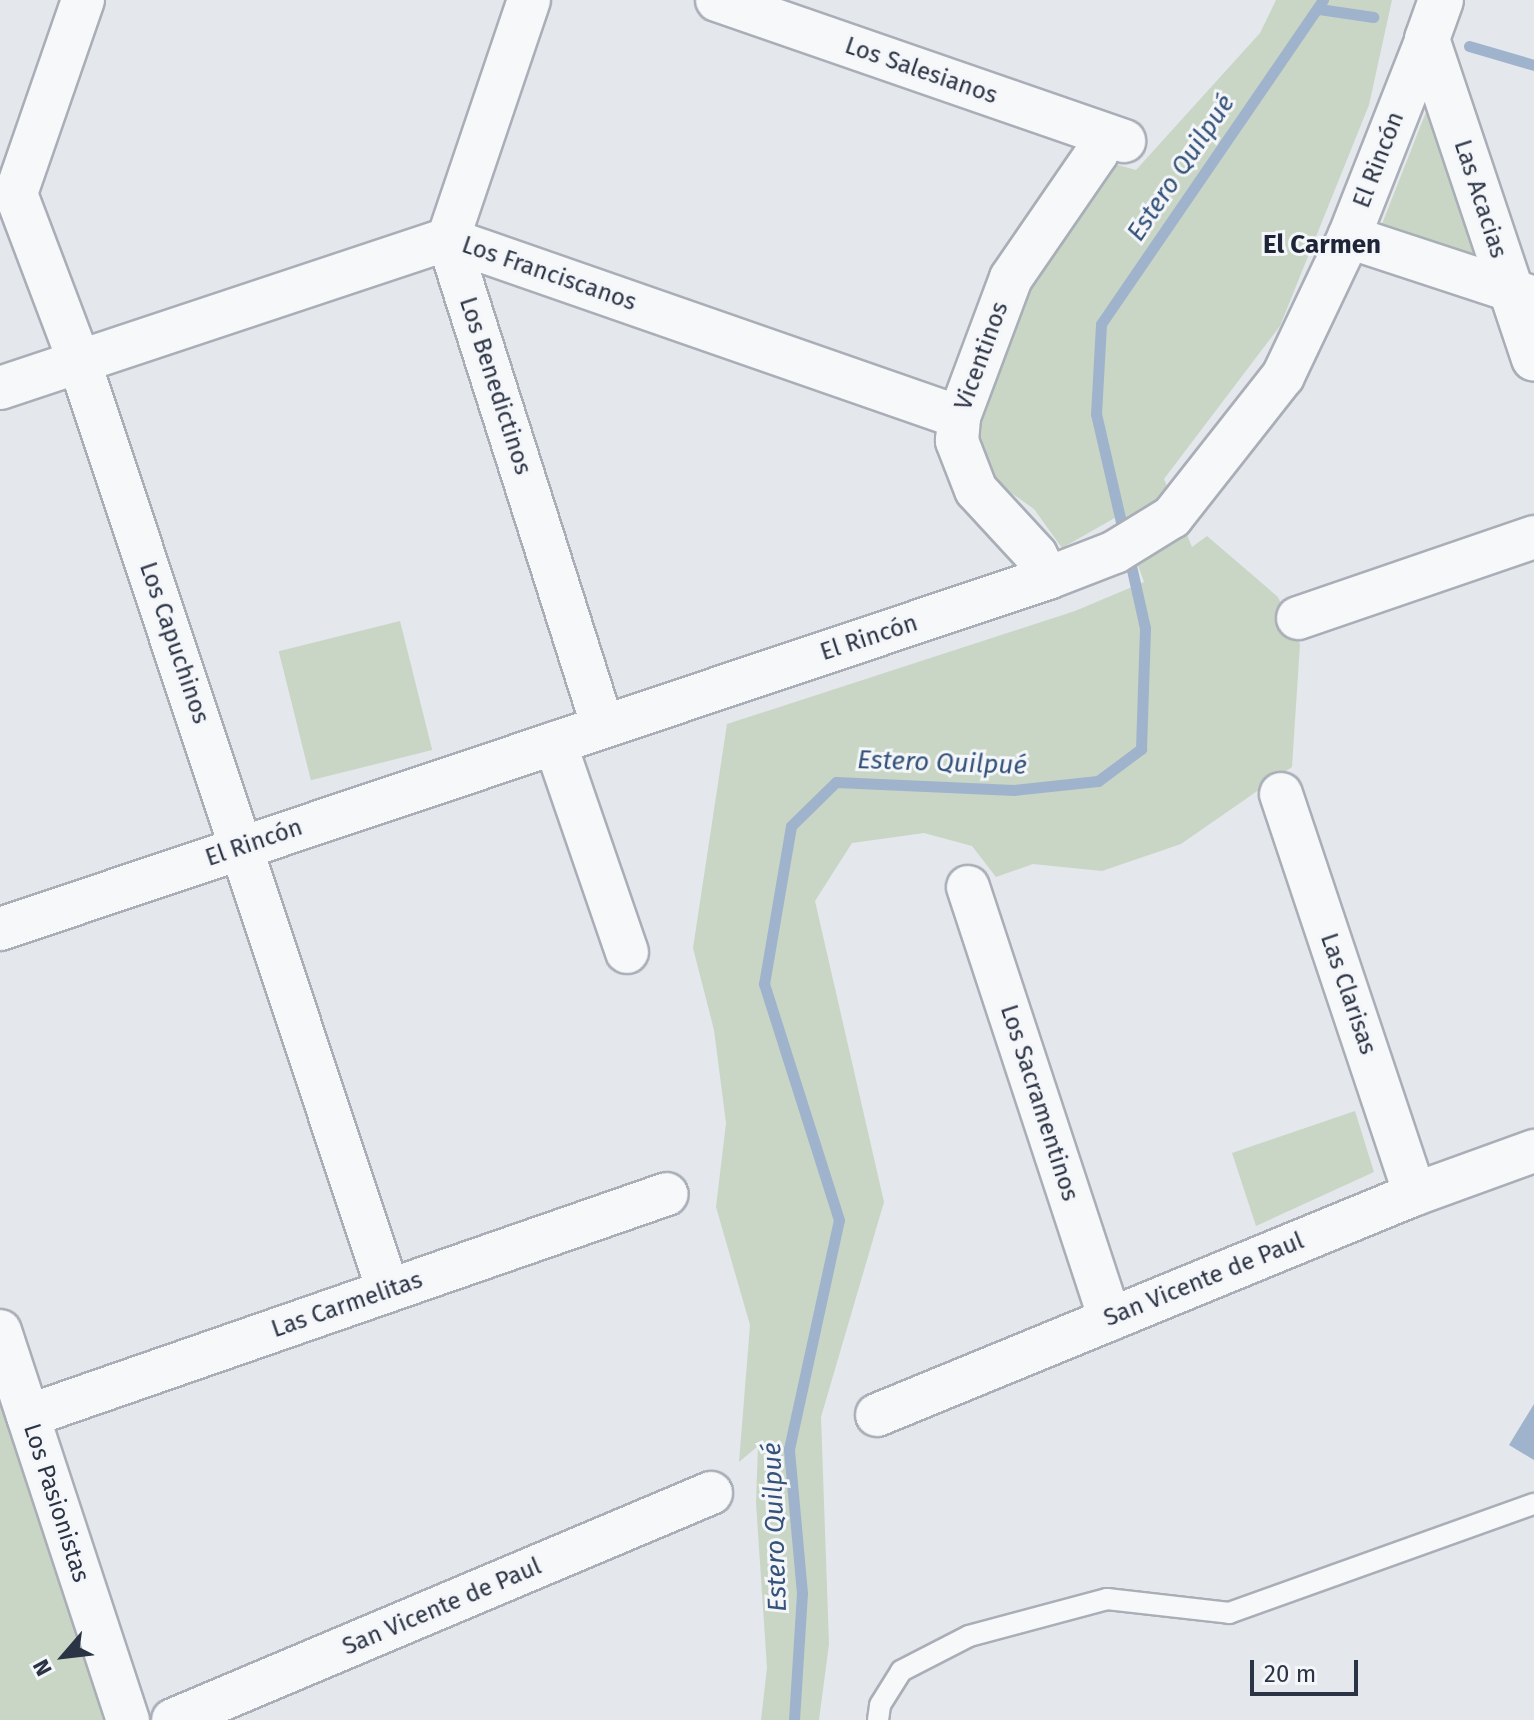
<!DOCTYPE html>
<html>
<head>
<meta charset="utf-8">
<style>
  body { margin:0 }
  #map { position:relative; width:1534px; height:1720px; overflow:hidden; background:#e4e7ec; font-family:"Fira Sans",sans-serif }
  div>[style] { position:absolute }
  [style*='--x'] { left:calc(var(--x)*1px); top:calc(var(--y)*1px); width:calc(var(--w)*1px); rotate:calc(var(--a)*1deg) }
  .green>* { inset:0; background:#c9d6c5; transform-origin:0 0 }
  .water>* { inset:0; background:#9fb4cc }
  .stream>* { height:11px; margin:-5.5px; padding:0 5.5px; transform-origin:5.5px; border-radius:5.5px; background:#9fb4cc }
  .roads { filter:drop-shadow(2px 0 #a9aeb7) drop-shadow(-2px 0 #a9aeb7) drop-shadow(0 2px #a9aeb7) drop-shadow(0 -2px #a9aeb7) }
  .service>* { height:20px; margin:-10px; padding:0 10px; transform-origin:10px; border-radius:10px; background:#f7f8fa }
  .minor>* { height:42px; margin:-21px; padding:0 21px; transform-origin:21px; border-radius:21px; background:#f7f8fa }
  .tertiary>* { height:44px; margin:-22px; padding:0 22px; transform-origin:22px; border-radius:22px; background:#f7f8fa }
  span { translate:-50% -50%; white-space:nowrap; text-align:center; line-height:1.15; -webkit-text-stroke:6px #f4f6f9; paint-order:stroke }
  .street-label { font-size:24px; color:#2b3445 }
  .water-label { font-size:26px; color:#34527a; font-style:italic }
  .neighbourhood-label { font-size:26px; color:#1d2536; font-weight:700 }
  .north { position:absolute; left:24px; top:1616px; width:80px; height:80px; -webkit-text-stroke:6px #f4f6f9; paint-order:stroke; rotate:242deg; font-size:22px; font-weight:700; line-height:32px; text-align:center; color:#2b3445 }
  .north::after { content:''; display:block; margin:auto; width:28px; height:36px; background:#2b3445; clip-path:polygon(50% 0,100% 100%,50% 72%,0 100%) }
  .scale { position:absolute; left:1250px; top:1660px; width:108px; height:36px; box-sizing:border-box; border:4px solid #2b3445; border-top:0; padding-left:10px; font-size:24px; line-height:28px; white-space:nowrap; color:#2b3445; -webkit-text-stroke:6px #f4f6f9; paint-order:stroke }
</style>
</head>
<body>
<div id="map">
  <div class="green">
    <div style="clip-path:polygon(1276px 0,1392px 0,1369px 105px,1280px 326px,1164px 479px,1192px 547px,1207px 536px,1278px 597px,1300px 644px,1292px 767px,1181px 844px,1102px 871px,1033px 864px,996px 877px,972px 846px,924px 833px,852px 843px,815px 901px,884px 1202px,821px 1417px,829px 1644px,819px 1720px,761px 1720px,767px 1668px,756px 1503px,758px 1446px,739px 1462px,750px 1325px,716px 1207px,726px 1123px,714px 1030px,693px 948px,727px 724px,1075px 611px,1144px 582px,1120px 515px,1062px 548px,1034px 509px,986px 475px,974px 428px,1030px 280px,1111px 163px,1136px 170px,1260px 33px)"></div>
    <div style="clip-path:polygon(1428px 107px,1482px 266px,1380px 229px)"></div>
    <div style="left:400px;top:621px;width:133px;height:125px;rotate:76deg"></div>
    <div style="clip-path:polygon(1355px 1111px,1374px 1172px,1256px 1226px,1232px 1153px)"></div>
    <div style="clip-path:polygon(0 1368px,107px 1720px,0 1720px)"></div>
  </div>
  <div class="water">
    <div style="clip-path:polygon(1534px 1404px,1534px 1460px,1509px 1445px)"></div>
  </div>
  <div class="stream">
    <div style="--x:1319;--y:9;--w:55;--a:8.4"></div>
    <div style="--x:1469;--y:46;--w:68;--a:16.3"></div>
    <div style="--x:1124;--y:535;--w:124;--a:-103"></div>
    <div style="--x:1096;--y:414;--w:90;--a:-86.8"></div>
    <div style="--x:1101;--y:324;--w:393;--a:-55.6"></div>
    <div style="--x:794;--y:1720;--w:127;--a:-86.4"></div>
    <div style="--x:802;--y:1593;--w:145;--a:-95.2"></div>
    <div style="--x:789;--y:1449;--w:234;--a:-77.7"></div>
    <div style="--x:839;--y:1220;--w:248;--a:-107.6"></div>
    <div style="--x:764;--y:984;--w:160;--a:-80.3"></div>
    <div style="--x:791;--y:826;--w:63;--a:-44.4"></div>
    <div style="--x:836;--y:782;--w:178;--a:2.6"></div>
    <div style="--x:1014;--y:790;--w:84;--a:-6.1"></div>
    <div style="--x:1098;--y:781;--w:54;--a:-36.7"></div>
    <div style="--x:1141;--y:749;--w:121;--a:-88.1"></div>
    <div style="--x:1145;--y:628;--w:78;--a:-102.6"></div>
  </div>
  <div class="roads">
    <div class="service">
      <div style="--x:878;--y:1720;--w:15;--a:-82"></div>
      <div style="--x:880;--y:1705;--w:40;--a:-58"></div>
      <div style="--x:901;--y:1671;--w:76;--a:-27.2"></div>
      <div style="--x:969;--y:1636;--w:143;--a:-15"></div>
      <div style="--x:1107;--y:1599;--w:123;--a:6.5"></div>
      <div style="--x:1229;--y:1613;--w:324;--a:-19.7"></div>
    </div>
    <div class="minor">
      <div style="--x:83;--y:0;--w:205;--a:109.1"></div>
      <div style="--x:16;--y:194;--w:178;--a:69.3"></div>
      <div style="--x:79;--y:361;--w:979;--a:71.6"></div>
      <div style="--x:529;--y:0;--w:252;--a:108.7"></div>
      <div style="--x:448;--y:239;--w:512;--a:72.38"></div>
      <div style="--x:717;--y:0;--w:431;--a:19.1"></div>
      <div style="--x:1349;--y:237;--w:195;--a:18.2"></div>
      <div style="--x:0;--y:388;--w:472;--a:-18.4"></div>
      <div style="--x:448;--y:239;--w:541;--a:19.21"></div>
      <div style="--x:1048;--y:578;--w:26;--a:-118"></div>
      <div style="--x:1036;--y:555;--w:88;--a:-132.7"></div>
      <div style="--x:976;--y:490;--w:53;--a:-111.2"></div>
      <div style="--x:957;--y:441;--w:24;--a:-85"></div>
      <div style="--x:959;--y:417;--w:148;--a:-69.5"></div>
      <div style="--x:1011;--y:278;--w:152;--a:-55.5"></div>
      <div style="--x:1097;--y:153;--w:20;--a:-81"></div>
      <div style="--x:1298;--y:618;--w:250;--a:-18.9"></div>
      <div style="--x:555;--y:743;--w:221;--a:71"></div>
      <div style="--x:1281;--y:794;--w:422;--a:71.5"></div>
      <div style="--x:968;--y:887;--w:455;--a:71.8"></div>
      <div style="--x:0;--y:929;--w:1105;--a:-18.52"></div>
      <div style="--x:1048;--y:578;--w:72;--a:-21.2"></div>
      <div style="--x:1115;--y:552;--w:67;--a:-31.6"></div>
      <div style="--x:1172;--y:517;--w:179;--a:-51.8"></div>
      <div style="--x:1283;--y:376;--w:154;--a:-64.6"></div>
      <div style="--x:1349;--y:237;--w:213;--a:-68.5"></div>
      <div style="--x:0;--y:1331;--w:410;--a:71.8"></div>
      <div style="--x:877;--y:1415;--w:582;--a:-22.33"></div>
      <div style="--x:1415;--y:1194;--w:127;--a:-19.9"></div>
      <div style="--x:28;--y:1416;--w:676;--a:-19.16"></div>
      <div style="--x:173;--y:1720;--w:584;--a:-22.88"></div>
    </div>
    <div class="tertiary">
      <div style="--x:1441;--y:0;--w:41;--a:109.7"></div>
      <div style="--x:1427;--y:39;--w:337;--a:71.5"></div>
    </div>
  </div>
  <div class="street-label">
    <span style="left:921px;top:71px;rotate:19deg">Los Salesianos</span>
    <span style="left:1379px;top:160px;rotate:-69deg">El Rincón</span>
    <span style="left:1480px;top:199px;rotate:72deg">Las Acacias</span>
    <span style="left:549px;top:274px;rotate:19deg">Los Franciscanos</span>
    <span style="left:982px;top:356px;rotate:-70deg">Vicentinos</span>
    <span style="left:495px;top:386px;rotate:72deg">Los Benedictinos</span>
    <span style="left:869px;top:638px;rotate:-18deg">El Rincón</span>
    <span style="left:174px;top:643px;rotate:71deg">Los Capuchinos</span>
    <span style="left:254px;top:843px;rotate:-19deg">El Rincón</span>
    <span style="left:1348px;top:994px;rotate:71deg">Las Clarisas</span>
    <span style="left:1039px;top:1103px;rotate:72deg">Los Sacramentinos</span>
    <span style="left:1204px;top:1280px;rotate:-22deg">San Vicente de Paul</span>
    <span style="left:347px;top:1305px;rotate:-19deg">Las Carmelitas</span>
    <span style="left:56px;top:1503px;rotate:72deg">Los Pasionistas</span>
    <span style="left:442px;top:1607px;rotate:-23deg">San Vicente de Paul</span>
  </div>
  <div class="water-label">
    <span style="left:1181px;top:168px;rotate:-56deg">Estero Quilpué</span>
    <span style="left:942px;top:763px;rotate:2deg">Estero Quilpué</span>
    <span style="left:775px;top:1527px;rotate:-92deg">Estero Quilpué</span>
  </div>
  <div class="neighbourhood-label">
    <span style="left:1322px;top:245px">El Carmen</span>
  </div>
  <div class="north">N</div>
  <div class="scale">20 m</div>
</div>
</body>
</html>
